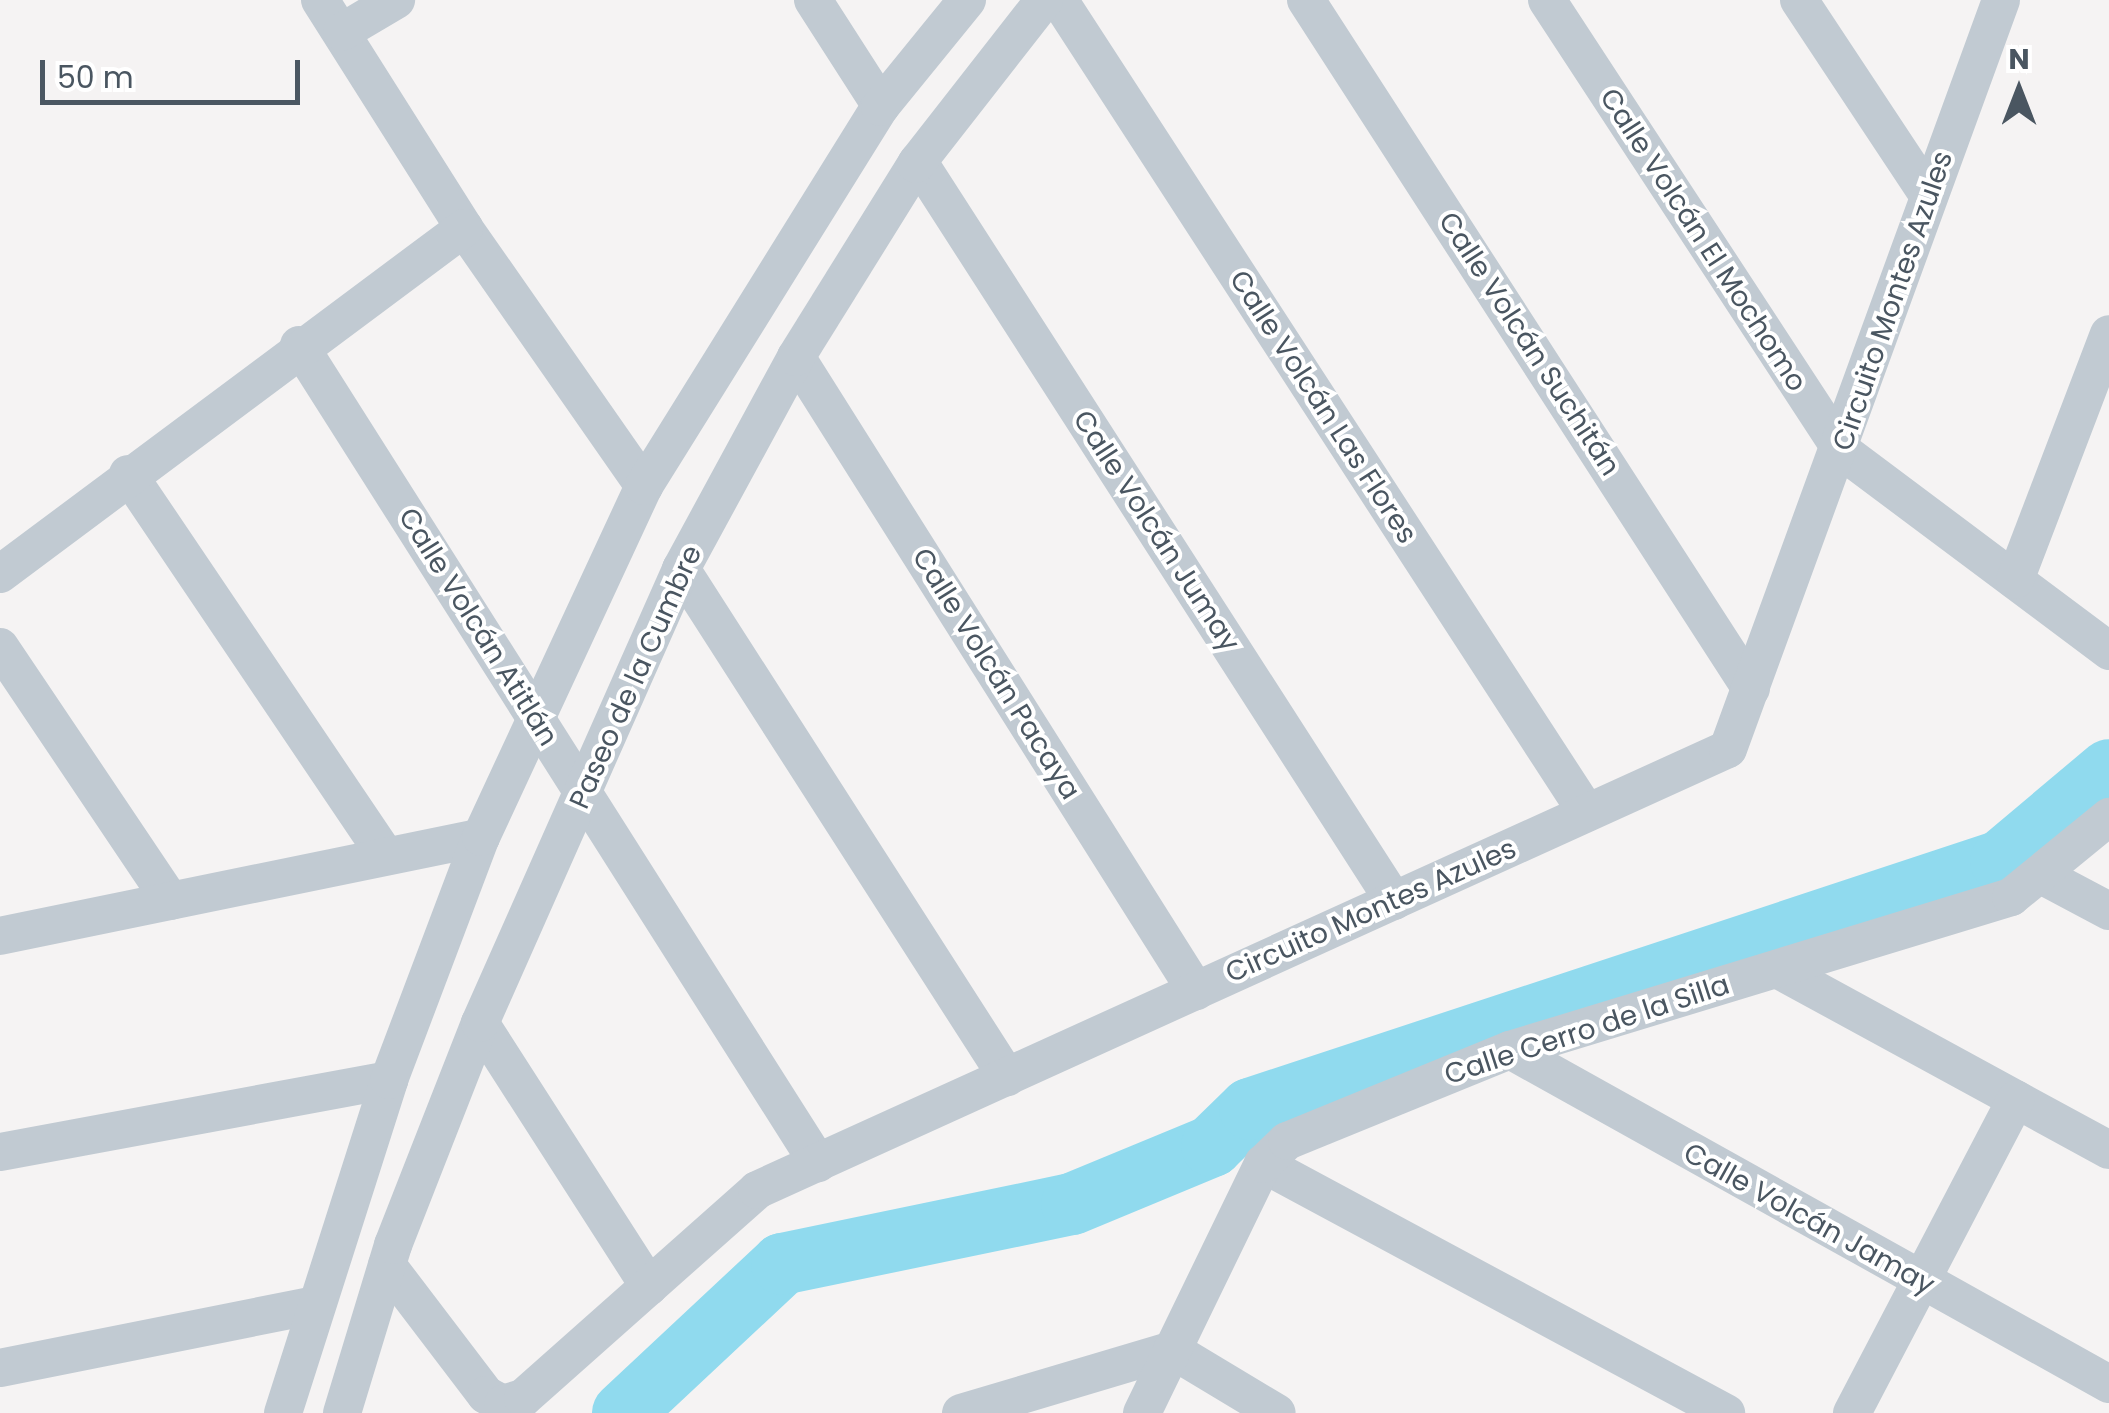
<!DOCTYPE html>
<html>
<head>
<meta charset="utf-8">
<style>
  body { margin:0 }
  #map { position:relative; width:2109px; height:1413px; overflow:hidden; background:#f5f3f3; font-family:Poppins,sans-serif }
  div>[style] { position:absolute }
  [style*='--x'] { left:calc(var(--x)*1px); top:calc(var(--y)*1px); width:calc(var(--w)*1px); rotate:calc(var(--a)*1deg) }
  .river>* { height:62px; margin:-31px; padding:0 31px; transform-origin:31px; border-radius:31px; background:#90daee }
  .minor>* { height:38px; margin:-19px; padding:0 19px; transform-origin:19px; border-radius:19px; background:#c1cad2 }
  span { translate:-50% -50%; white-space:nowrap; text-align:center; line-height:1.15; -webkit-text-stroke:8px #fff; paint-order:stroke }
  .street-label { font-size:28px; color:#4a5661 }
  .north { position:absolute; left:1969px; top:40px; width:100px; height:100px; -webkit-text-stroke:8px #fff; paint-order:stroke; rotate:0deg; font-size:28px; font-weight:700; line-height:40px; text-align:center; color:#4a5661 }
  .north::after { content:''; display:block; margin:auto; width:35px; height:45px; background:#4a5661; clip-path:polygon(50% 0,100% 100%,50% 72%,0 100%) }
  .scale { position:absolute; left:40px; top:60px; width:260px; height:45px; box-sizing:border-box; border:5px solid #4a5661; border-top:0; padding-left:12px; font-size:30px; line-height:35px; white-space:nowrap; color:#4a5661; -webkit-text-stroke:8px #fff; paint-order:stroke }
</style>
</head>
<body>
<div id="map">
  <div class="river">
    <div style="--x:623;--y:1413;--w:218;--a:-43.1"></div>
    <div style="--x:782;--y:1264;--w:296;--a:-11.7"></div>
    <div style="--x:1072;--y:1204;--w:152;--a:-22.5"></div>
    <div style="--x:1212;--y:1146;--w:53;--a:-44.2"></div>
    <div style="--x:1250;--y:1109;--w:791;--a:-18.27"></div>
    <div style="--x:2001;--y:861;--w:141;--a:-40.1"></div>
  </div>
  <div class="minor">
    <div style="--x:320;--y:0;--w:270;--a:57.7"></div>
    <div style="--x:464;--y:228;--w:315;--a:55.1"></div>
    <div style="--x:813;--y:0;--w:126;--a:57.3"></div>
    <div style="--x:1059;--y:0;--w:969;--a:57"></div>
    <div style="--x:1306;--y:0;--w:820;--a:57.14"></div>
    <div style="--x:1547;--y:0;--w:539;--a:56.81"></div>
    <div style="--x:1842;--y:451;--w:334;--a:36.8"></div>
    <div style="--x:1799;--y:0;--w:234;--a:56.5"></div>
    <div style="--x:342;--y:32;--w:63;--a:-30.7"></div>
    <div style="--x:918;--y:161;--w:880;--a:57.25"></div>
    <div style="--x:299;--y:345;--w:969;--a:57.61"></div>
    <div style="--x:796;--y:357;--w:750;--a:57.75"></div>
    <div style="--x:128;--y:474;--w:458;--a:56"></div>
    <div style="--x:681;--y:569;--w:604;--a:57.31"></div>
    <div style="--x:0;--y:574;--w:579;--a:-36.71"></div>
    <div style="--x:2015;--y:580;--w:263;--a:-69.1"></div>
    <div style="--x:0;--y:647;--w:306;--a:56.1"></div>
    <div style="--x:2043;--y:876;--w:75;--a:27.9"></div>
    <div style="--x:0;--y:936;--w:491;--a:-11.6"></div>
    <div style="--x:1777;--y:969;--w:378;--a:28.6"></div>
    <div style="--x:480;--y:1023;--w:313;--a:57.3"></div>
    <div style="--x:1510;--y:1050;--w:686;--a:29.14"></div>
    <div style="--x:0;--y:1152;--w:396;--a:-10.5"></div>
    <div style="--x:1263;--y:1164;--w:526;--a:28.27"></div>
    <div style="--x:387;--y:1265;--w:163;--a:52.7"></div>
    <div style="--x:486;--y:1395;--w:19;--a:28"></div>
    <div style="--x:503;--y:1404;--w:21;--a:-17"></div>
    <div style="--x:523;--y:1398;--w:313;--a:-41.6"></div>
    <div style="--x:757;--y:1190;--w:1066;--a:-24.43"></div>
    <div style="--x:1728;--y:749;--w:797;--a:-69.97"></div>
    <div style="--x:0;--y:1368;--w:321;--a:-11.3"></div>
    <div style="--x:283;--y:1413;--w:349;--a:-72.3"></div>
    <div style="--x:389;--y:1080;--w:260;--a:-69.3"></div>
    <div style="--x:481;--y:837;--w:387;--a:-65.1"></div>
    <div style="--x:644;--y:486;--w:446;--a:-58.1"></div>
    <div style="--x:880;--y:107;--w:138;--a:-50.9"></div>
    <div style="--x:342;--y:1413;--w:176;--a:-73.1"></div>
    <div style="--x:393;--y:1245;--w:238;--a:-68.6"></div>
    <div style="--x:480;--y:1023;--w:497;--a:-66.1"></div>
    <div style="--x:681;--y:569;--w:241;--a:-61.5"></div>
    <div style="--x:796;--y:357;--w:227;--a:-58.1"></div>
    <div style="--x:916;--y:164;--w:208;--a:-52"></div>
    <div style="--x:961;--y:1413;--w:220;--a:-16.6"></div>
    <div style="--x:1172;--y:1350;--w:122;--a:31"></div>
    <div style="--x:1142;--y:1413;--w:277;--a:-64.1"></div>
    <div style="--x:1263;--y:1164;--w:33;--a:-44"></div>
    <div style="--x:1287;--y:1141;--w:241;--a:-22.2"></div>
    <div style="--x:1510;--y:1050;--w:524;--a:-16.98"></div>
    <div style="--x:2011;--y:897;--w:127;--a:-39.2"></div>
    <div style="--x:1852;--y:1413;--w:354;--a:-62.4"></div>
  </div>
  <div class="street-label">
    <span style="left:1703px;top:240px;rotate:57deg">Calle Volcán El Mochomo</span>
    <span style="left:1893px;top:301px;rotate:-71deg">Circuito Montes Azules</span>
    <span style="left:1529px;top:344px;rotate:57deg">Calle Volcán Suchitán</span>
    <span style="left:1323px;top:407px;rotate:57deg">Calle Volcán Las Flores</span>
    <span style="left:1156px;top:531px;rotate:57deg">Calle Volcán Jumay</span>
    <span style="left:478px;top:627px;rotate:58deg">Calle Volcán Atitlán</span>
    <span style="left:996px;top:674px;rotate:58deg">Calle Volcán Pacaya</span>
    <span style="left:636px;top:677px;rotate:-66deg">Paseo de la Cumbre</span>
    <span style="left:1371px;top:911px;rotate:-24deg">Circuito Montes Azules</span>
    <span style="left:1587px;top:1030px;rotate:-18deg">Calle Cerro de la Silla</span>
    <span style="left:1809px;top:1219px;rotate:29deg">Calle Volcán Jamay</span>
  </div>
  <div class="north">N</div>
  <div class="scale">50 m</div>
</div>
</body>
</html>
